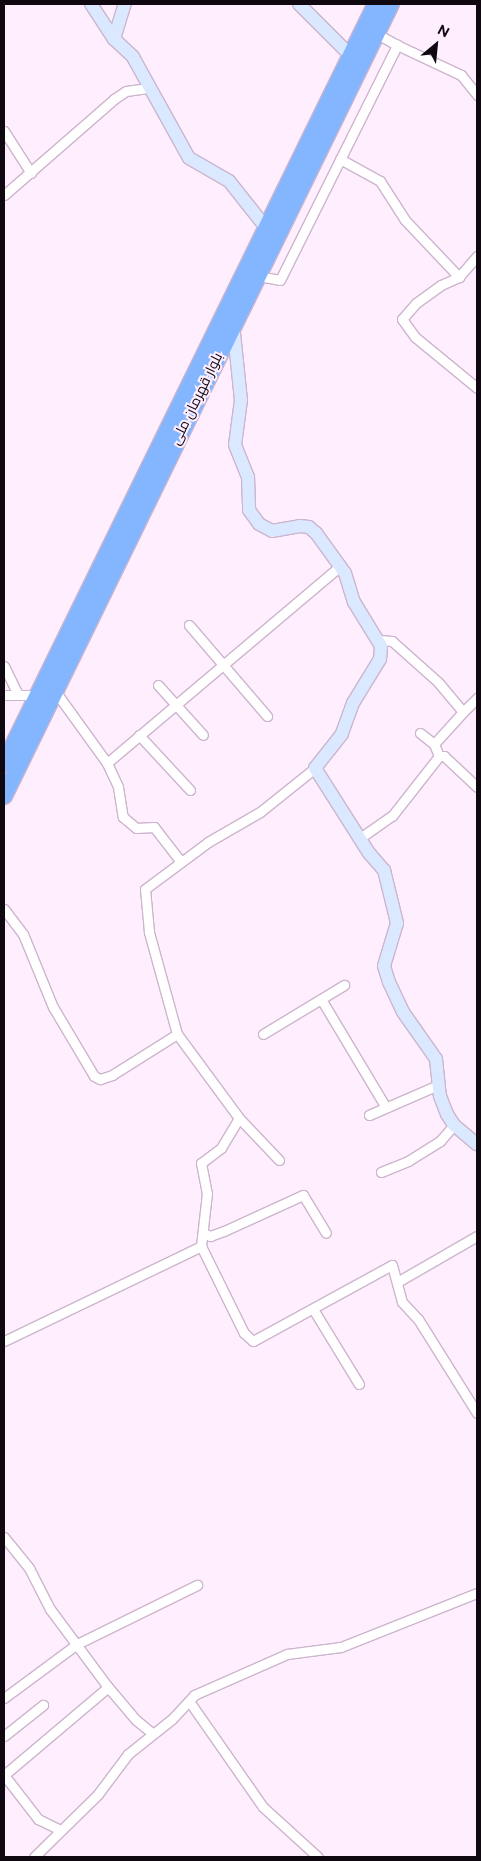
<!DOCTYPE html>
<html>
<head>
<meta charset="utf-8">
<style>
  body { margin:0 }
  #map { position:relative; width:481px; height:1861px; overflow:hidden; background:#ffeffe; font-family:Figtree,Cairo,sans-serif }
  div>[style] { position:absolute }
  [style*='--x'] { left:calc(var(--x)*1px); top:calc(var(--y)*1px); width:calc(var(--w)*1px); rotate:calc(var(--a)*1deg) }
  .roads { filter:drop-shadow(1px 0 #cdb5cd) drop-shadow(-1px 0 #cdb5cd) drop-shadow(0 1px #cdb5cd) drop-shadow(0 -1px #cdb5cd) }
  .street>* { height:9px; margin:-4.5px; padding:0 4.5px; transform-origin:4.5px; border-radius:4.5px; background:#fff }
  .secondary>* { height:12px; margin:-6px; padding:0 6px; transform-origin:6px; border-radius:6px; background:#dae9ff }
  .highway>* { height:16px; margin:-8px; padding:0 8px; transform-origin:8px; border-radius:8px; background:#83b6ff }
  span { translate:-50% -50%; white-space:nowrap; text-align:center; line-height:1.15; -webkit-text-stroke:4px #ffeffe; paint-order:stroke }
  .street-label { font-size:14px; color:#100810 }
  .frame { position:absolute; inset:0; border:5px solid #100810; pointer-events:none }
  .north { position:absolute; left:411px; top:20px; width:50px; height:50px; -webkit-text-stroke:4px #ffeffe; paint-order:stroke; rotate:28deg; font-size:14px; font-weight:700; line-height:20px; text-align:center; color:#100810 }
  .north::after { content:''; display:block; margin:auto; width:18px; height:22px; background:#100810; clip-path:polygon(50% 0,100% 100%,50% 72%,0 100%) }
</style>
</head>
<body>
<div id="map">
  <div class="roads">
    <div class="street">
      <div style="--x:397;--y:45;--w:71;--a:25.1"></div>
      <div style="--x:461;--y:75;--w:26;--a:51"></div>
      <div style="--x:4;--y:131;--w:50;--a:57.3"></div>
      <div style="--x:340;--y:159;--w:46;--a:28.8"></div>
      <div style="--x:380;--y:181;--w:46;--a:57.3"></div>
      <div style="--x:405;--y:220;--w:79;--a:46.5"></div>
      <div style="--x:4;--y:195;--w:146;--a:-41.1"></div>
      <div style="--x:114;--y:99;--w:14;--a:-34"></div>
      <div style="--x:126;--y:91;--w:22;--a:-8"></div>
      <div style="--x:477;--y:256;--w:28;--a:131"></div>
      <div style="--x:459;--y:277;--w:20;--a:156"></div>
      <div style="--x:441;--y:285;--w:31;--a:144"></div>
      <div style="--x:416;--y:303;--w:21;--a:131"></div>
      <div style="--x:402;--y:319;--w:22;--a:54"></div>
      <div style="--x:415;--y:337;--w:80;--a:39.4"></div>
      <div style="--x:258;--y:276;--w:22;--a:10"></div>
      <div style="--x:280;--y:280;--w:263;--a:-63.5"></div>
      <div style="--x:397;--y:45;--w:23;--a:-151"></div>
      <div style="--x:189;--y:625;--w:120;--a:49.4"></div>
      <div style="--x:379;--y:640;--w:13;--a:4"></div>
      <div style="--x:392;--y:641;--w:62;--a:41.7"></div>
      <div style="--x:438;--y:682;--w:39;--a:50"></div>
      <div style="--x:463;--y:712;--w:20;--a:-45"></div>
      <div style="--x:4;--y:666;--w:32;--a:64"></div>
      <div style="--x:158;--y:685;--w:67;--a:48"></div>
      <div style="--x:55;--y:691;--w:89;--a:54.2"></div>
      <div style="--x:107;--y:763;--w:26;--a:65"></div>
      <div style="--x:118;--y:787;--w:30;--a:81"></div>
      <div style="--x:123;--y:817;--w:17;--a:40"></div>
      <div style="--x:136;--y:828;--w:18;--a:-3"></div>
      <div style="--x:154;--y:827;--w:44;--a:52.4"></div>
      <div style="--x:4;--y:695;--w:33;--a:0"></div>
      <div style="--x:420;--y:733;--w:18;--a:38"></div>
      <div style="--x:139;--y:735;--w:75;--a:47.2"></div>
      <div style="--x:439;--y:756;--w:5;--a:0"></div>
      <div style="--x:444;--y:756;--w:45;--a:43.2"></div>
      <div style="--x:107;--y:763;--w:305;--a:-40.2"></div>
      <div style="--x:360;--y:838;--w:39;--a:-35"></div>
      <div style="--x:392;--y:816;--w:76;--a:-51.9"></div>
      <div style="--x:439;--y:756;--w:13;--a:-113"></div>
      <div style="--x:434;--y:744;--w:43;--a:-47.8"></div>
      <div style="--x:4;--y:909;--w:31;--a:53"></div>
      <div style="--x:23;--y:934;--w:79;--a:67.7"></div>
      <div style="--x:53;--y:1007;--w:80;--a:59.3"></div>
      <div style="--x:94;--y:1076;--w:7;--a:27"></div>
      <div style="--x:100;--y:1079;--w:13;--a:-18"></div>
      <div style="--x:112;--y:1075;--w:77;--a:-32.2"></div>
      <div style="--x:321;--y:999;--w:125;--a:59.1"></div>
      <div style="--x:263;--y:1034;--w:95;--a:-31.2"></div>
      <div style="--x:369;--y:1115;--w:75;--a:-23.5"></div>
      <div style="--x:239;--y:1118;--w:35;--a:121"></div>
      <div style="--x:221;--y:1148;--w:25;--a:143"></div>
      <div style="--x:201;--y:1163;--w:31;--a:79"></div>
      <div style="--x:207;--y:1193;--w:53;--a:96.5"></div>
      <div style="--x:201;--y:1246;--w:97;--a:63.7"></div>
      <div style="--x:244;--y:1333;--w:12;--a:42"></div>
      <div style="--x:253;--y:1341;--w:158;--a:-28.7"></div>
      <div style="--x:392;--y:1265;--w:38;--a:75"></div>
      <div style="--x:402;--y:1302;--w:23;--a:47"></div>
      <div style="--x:418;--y:1319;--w:111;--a:57.9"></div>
      <div style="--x:279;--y:1160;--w:58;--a:-133.6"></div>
      <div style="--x:239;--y:1118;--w:104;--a:-126.4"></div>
      <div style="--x:177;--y:1034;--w:106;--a:-105.4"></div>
      <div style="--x:149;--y:932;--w:43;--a:-95.3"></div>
      <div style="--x:145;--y:889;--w:79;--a:-36.7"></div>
      <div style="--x:208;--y:842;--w:60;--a:-30"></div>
      <div style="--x:260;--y:812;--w:70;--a:-38.7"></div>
      <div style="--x:381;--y:1172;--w:29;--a:-22"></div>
      <div style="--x:408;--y:1161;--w:38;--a:-32"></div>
      <div style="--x:440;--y:1141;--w:21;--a:-49"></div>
      <div style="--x:203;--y:1233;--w:8;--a:23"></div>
      <div style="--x:210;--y:1236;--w:15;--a:-20"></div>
      <div style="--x:224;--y:1231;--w:87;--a:-24.5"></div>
      <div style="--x:303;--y:1195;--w:44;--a:58.8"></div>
      <div style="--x:399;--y:1281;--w:90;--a:-30"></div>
      <div style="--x:313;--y:1309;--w:88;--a:58.5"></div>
      <div style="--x:4;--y:1341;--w:219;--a:-25.7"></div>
      <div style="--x:4;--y:1537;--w:40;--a:51"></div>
      <div style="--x:29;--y:1568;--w:46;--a:62.9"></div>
      <div style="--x:50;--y:1609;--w:97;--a:53.4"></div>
      <div style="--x:108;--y:1687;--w:43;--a:49.7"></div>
      <div style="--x:136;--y:1720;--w:21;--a:39"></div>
      <div style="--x:4;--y:1698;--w:91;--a:-36.5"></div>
      <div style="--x:77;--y:1644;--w:134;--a:-26.2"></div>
      <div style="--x:189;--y:1701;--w:129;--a:55.1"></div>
      <div style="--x:263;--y:1807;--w:74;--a:42.3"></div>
      <div style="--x:4;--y:1736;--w:50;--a:-38.5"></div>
      <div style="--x:4;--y:1775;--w:136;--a:-40.2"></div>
      <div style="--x:4;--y:1775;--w:56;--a:52.3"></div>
      <div style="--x:38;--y:1819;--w:25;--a:26"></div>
      <div style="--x:34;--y:1857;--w:90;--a:-44.5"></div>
      <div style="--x:98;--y:1794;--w:50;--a:-53.1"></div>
      <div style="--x:128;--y:1754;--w:56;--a:-38.5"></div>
      <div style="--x:172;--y:1719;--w:33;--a:-47"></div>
      <div style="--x:194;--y:1695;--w:102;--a:-23.8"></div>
      <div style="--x:287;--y:1654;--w:54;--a:-7.4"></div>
      <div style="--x:341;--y:1647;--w:146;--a:-21.7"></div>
    </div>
    <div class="secondary">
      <div style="--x:91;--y:4;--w:42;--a:56.7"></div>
      <div style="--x:114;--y:39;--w:26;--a:43"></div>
      <div style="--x:133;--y:57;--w:115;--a:61"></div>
      <div style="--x:189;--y:158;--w:46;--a:29.9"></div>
      <div style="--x:229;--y:181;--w:61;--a:51.6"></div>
      <div style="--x:299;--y:4;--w:74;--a:45"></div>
      <div style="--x:114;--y:39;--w:37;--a:-73"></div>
      <div style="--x:233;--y:323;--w:77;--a:84.1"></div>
      <div style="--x:241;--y:400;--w:45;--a:97.6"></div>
      <div style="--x:235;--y:445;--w:35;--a:68"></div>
      <div style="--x:248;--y:477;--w:33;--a:88"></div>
      <div style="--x:249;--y:510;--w:17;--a:54"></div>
      <div style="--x:259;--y:524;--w:15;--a:28"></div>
      <div style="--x:272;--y:531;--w:28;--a:-10"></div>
      <div style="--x:300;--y:526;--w:9;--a:6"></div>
      <div style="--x:309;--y:527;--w:9;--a:41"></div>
      <div style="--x:316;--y:533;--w:49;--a:54.1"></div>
      <div style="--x:345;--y:573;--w:30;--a:73"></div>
      <div style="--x:354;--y:602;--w:52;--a:58.5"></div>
      <div style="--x:381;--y:646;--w:13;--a:94"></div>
      <div style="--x:380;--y:659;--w:52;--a:121.5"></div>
      <div style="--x:353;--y:703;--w:33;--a:110"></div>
      <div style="--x:342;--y:734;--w:43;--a:128.5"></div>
      <div style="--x:315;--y:768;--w:101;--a:57.6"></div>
      <div style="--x:369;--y:853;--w:23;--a:49"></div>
      <div style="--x:384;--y:870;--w:55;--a:76.2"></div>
      <div style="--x:397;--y:923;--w:45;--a:106.8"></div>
      <div style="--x:384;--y:966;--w:17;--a:73"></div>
      <div style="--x:389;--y:982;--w:33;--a:65"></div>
      <div style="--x:403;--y:1012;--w:57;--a:54.9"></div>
      <div style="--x:436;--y:1059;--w:37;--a:84"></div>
      <div style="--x:440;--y:1096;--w:19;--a:69"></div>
      <div style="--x:447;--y:1114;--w:13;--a:58"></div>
      <div style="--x:454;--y:1125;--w:30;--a:40"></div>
    </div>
    <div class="highway">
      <div style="--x:4;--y:764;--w:846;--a:-63.92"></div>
      <div style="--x:4;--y:796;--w:881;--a:-63.96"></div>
    </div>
  </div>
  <div class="street-label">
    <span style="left:197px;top:399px;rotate:-64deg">بلوار قهرمان ملی</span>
  </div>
  <div class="frame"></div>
  <div class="north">N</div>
</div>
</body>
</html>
